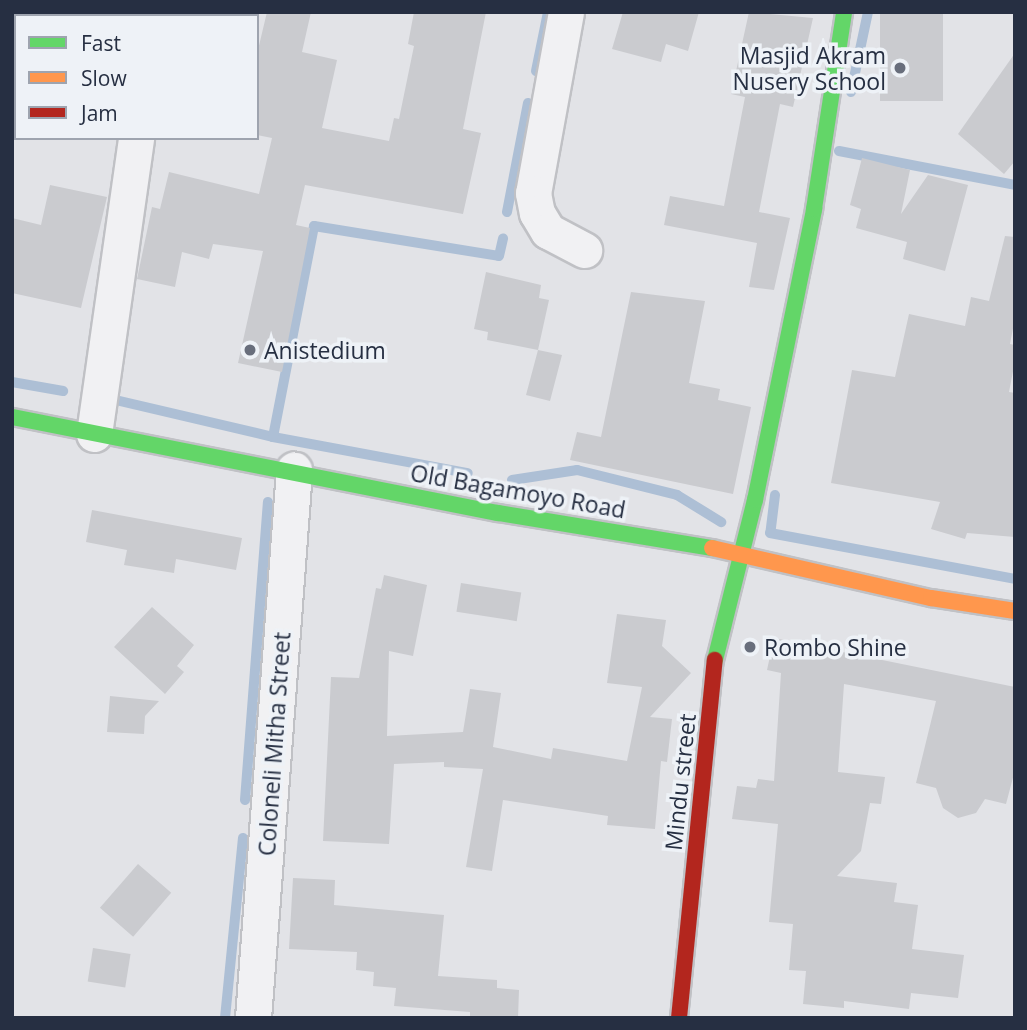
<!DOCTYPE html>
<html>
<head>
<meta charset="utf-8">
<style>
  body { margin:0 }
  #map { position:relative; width:1027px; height:1030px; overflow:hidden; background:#e2e3e7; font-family:"Open Sans",sans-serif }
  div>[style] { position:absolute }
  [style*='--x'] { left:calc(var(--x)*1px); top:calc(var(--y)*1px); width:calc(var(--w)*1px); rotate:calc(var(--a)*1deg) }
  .stream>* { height:10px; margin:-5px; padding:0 5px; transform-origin:5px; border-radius:5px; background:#adbfd5 }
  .building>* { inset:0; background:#cacbcf; transform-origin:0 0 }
  .roads { filter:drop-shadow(2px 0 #c0c1c5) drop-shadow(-2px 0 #c0c1c5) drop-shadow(0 2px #c0c1c5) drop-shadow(0 -2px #c0c1c5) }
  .street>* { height:35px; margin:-17.5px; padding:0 17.5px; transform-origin:17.5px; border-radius:17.5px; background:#f1f1f3 }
  .fast>* { height:16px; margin:-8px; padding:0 8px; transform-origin:8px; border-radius:8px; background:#63d668 }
  .slow>* { height:16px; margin:-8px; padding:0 8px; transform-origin:8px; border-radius:8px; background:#ff974d }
  .jam>* { height:16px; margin:-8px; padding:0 8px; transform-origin:8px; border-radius:8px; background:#b3261e }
  .dots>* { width:19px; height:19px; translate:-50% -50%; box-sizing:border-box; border:4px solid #eef2f7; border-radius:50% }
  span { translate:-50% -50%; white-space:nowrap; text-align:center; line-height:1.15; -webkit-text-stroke:7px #eef2f7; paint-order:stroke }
  .poi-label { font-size:23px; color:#262f42 }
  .right { translate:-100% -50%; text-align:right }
  .left { translate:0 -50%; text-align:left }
  .street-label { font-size:23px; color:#262f42 }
  .frame { position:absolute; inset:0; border:14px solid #262f42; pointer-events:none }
  .legend { position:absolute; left:14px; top:14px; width:245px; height:126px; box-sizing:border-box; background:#eef2f7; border:2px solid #9ea4af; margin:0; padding:9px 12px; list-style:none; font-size:21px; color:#262f42 }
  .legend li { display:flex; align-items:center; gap:14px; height:35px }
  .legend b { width:35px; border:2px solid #9ea4af }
</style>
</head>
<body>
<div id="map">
  <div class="stream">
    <div style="--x:536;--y:71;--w:60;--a:-78.5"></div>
    <div style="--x:851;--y:92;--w:82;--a:-78"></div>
    <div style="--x:839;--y:151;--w:179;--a:10.9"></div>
    <div style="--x:507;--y:212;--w:111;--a:-79.1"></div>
    <div style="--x:12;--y:382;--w:52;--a:10"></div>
    <div style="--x:107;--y:398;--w:171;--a:13.2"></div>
    <div style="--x:273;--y:437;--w:198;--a:10.5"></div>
    <div style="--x:273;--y:437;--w:215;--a:-79"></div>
    <div style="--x:314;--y:226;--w:187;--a:9.2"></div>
    <div style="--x:499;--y:256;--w:18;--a:-77"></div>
    <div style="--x:512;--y:480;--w:66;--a:-8.7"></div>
    <div style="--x:577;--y:470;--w:103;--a:14"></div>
    <div style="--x:677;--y:495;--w:52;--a:31.5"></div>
    <div style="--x:775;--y:495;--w:38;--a:97"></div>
    <div style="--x:770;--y:533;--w:249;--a:10.6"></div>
    <div style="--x:245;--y:800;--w:299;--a:-85.6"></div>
    <div style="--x:225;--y:1018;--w:181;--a:-84.3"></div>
  </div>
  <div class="building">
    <div style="clip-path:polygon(267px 12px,311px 12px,302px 52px,337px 60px,322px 128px,389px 141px,394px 118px,399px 119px,414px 46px,408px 44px,414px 12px,486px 12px,463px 129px,481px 133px,463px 214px,305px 185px,296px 225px,310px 228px,282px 372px,238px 363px,263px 251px,213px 244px,209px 259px,182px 252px,175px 287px,137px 279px,152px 207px,160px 209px,169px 172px,259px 194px,272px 138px,257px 135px,257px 54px)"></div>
    <div style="clip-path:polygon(623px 12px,699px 12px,688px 51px,666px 44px,661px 62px,612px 49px)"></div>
    <div style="clip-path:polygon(749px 12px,813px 18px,793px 107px,780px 104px,759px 212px,790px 218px,774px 290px,749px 287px,757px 243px,664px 225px,670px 196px,724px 206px,745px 97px,731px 94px)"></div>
    <div style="left:880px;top:12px;width:63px;height:89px"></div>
    <div style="clip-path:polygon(1015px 53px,1015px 161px,1004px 174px,958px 134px)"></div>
    <div style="clip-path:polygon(862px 158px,910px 170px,901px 214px,928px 175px,968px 185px,945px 271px,903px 259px,907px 242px,856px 228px,861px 209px,850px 205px)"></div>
    <div style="clip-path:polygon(50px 185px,107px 197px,81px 308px,12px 293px,12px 218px,41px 225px)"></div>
    <div style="clip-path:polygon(1005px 236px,1015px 237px,1015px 318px,1010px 344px,1015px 345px,1015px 361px,1009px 392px,1015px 393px,1015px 537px,967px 533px,965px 539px,931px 529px,940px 502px,831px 483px,852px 370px,895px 377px,909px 314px,965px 326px,971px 297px,989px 301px)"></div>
    <div style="clip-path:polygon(486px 272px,541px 285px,539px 298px,549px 300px,538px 350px,562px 355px,550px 401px,526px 395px,538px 350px,487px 340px,488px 332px,474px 329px)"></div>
    <div style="clip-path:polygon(631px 292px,705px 301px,689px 383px,720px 389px,718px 400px,751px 407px,733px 494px,570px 460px,577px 432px,601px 437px)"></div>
    <div style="clip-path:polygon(92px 510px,242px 538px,236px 570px,176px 559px,174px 573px,124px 565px,127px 550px,86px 542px)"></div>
    <div style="clip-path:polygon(384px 575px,427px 585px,413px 656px,389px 651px,387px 736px,463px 732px,470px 689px,501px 693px,493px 747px,551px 759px,553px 748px,627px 761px,642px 687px,607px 683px,617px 614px,666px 620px,662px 646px,691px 673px,650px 717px,672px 719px,667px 762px,661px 761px,655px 829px,607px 825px,608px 816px,503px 800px,492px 871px,466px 867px,483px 769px,444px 767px,444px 762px,394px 764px,389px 844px,323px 841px,331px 677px,359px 678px,376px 588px,381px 589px)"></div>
    <div style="left:461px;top:583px;width:61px;height:29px;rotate:9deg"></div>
    <div style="clip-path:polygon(152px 607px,194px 645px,177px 666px,184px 672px,165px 694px,114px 647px)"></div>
    <div style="clip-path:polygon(774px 638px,1015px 687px,1015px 770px,1006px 804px,985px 799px,976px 813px,958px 818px,943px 808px,936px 788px,916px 783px,936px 701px,844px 684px,838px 772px,885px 777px,881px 804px,870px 803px,861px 851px,837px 876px,897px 883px,894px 902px,918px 905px,912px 949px,964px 955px,958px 998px,911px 993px,909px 1009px,844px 1001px,844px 1008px,803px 1004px,806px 971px,789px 970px,793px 924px,769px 922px,778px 824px,732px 819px,737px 786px,756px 788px,758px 779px,774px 781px,781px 673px,767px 670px)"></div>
    <div style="clip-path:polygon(110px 696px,159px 701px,145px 716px,144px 734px,107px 732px)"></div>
    <div style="left:138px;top:864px;width:44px;height:58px;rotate:41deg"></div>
    <div style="clip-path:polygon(293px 878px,335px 880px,334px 905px,444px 915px,438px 976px,497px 980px,497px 988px,519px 990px,518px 1018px,470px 1018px,470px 1012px,394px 1006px,396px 988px,373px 986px,374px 972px,356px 970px,357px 952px,289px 949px)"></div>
    <div style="left:93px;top:948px;width:38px;height:34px;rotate:9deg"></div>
  </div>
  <div class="roads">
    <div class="street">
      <div style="--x:119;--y:12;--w:4;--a:76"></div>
      <div style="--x:566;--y:12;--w:184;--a:100.3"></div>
      <div style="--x:533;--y:193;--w:20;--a:79"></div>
      <div style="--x:537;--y:213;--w:21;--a:59"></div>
      <div style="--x:548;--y:231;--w:41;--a:27.8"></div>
      <div style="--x:94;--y:434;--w:299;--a:-81.9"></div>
      <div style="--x:253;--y:1018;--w:550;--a:-85.72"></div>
    </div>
    <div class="fast">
      <div style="--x:12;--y:417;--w:495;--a:11.2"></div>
      <div style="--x:498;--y:513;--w:217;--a:9.3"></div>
      <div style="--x:715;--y:660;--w:165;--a:-76"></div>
      <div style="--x:755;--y:500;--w:297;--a:-78.5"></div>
      <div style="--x:814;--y:209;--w:199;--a:-81.3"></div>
    </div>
    <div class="slow">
      <div style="--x:712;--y:548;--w:225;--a:12.9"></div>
      <div style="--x:931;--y:598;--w:85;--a:8.8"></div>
    </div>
    <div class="jam">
      <div style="--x:679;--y:1018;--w:360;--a:-84.3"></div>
    </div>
  </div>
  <div class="dots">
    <div style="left:900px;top:68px;background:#686e7c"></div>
    <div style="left:250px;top:350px;background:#686e7c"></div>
    <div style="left:750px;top:647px;background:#686e7c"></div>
  </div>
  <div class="poi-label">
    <span class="right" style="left:886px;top:68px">Masjid Akram<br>Nusery School</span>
    <span class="left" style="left:264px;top:350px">Anistedium</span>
    <span class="left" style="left:764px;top:647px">Rombo Shine</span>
  </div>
  <div class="street-label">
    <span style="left:518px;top:491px;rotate:10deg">Old Bagamoyo Road</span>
    <span style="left:274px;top:744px;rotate:-86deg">Coloneli Mitha Street</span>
    <span style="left:680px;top:782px;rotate:-84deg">Mindu street</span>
  </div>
  <div class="frame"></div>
  <ul class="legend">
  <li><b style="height:9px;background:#63d668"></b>Fast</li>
  <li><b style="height:9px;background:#ff974d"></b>Slow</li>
  <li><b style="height:9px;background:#b3261e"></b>Jam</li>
  </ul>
</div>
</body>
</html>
